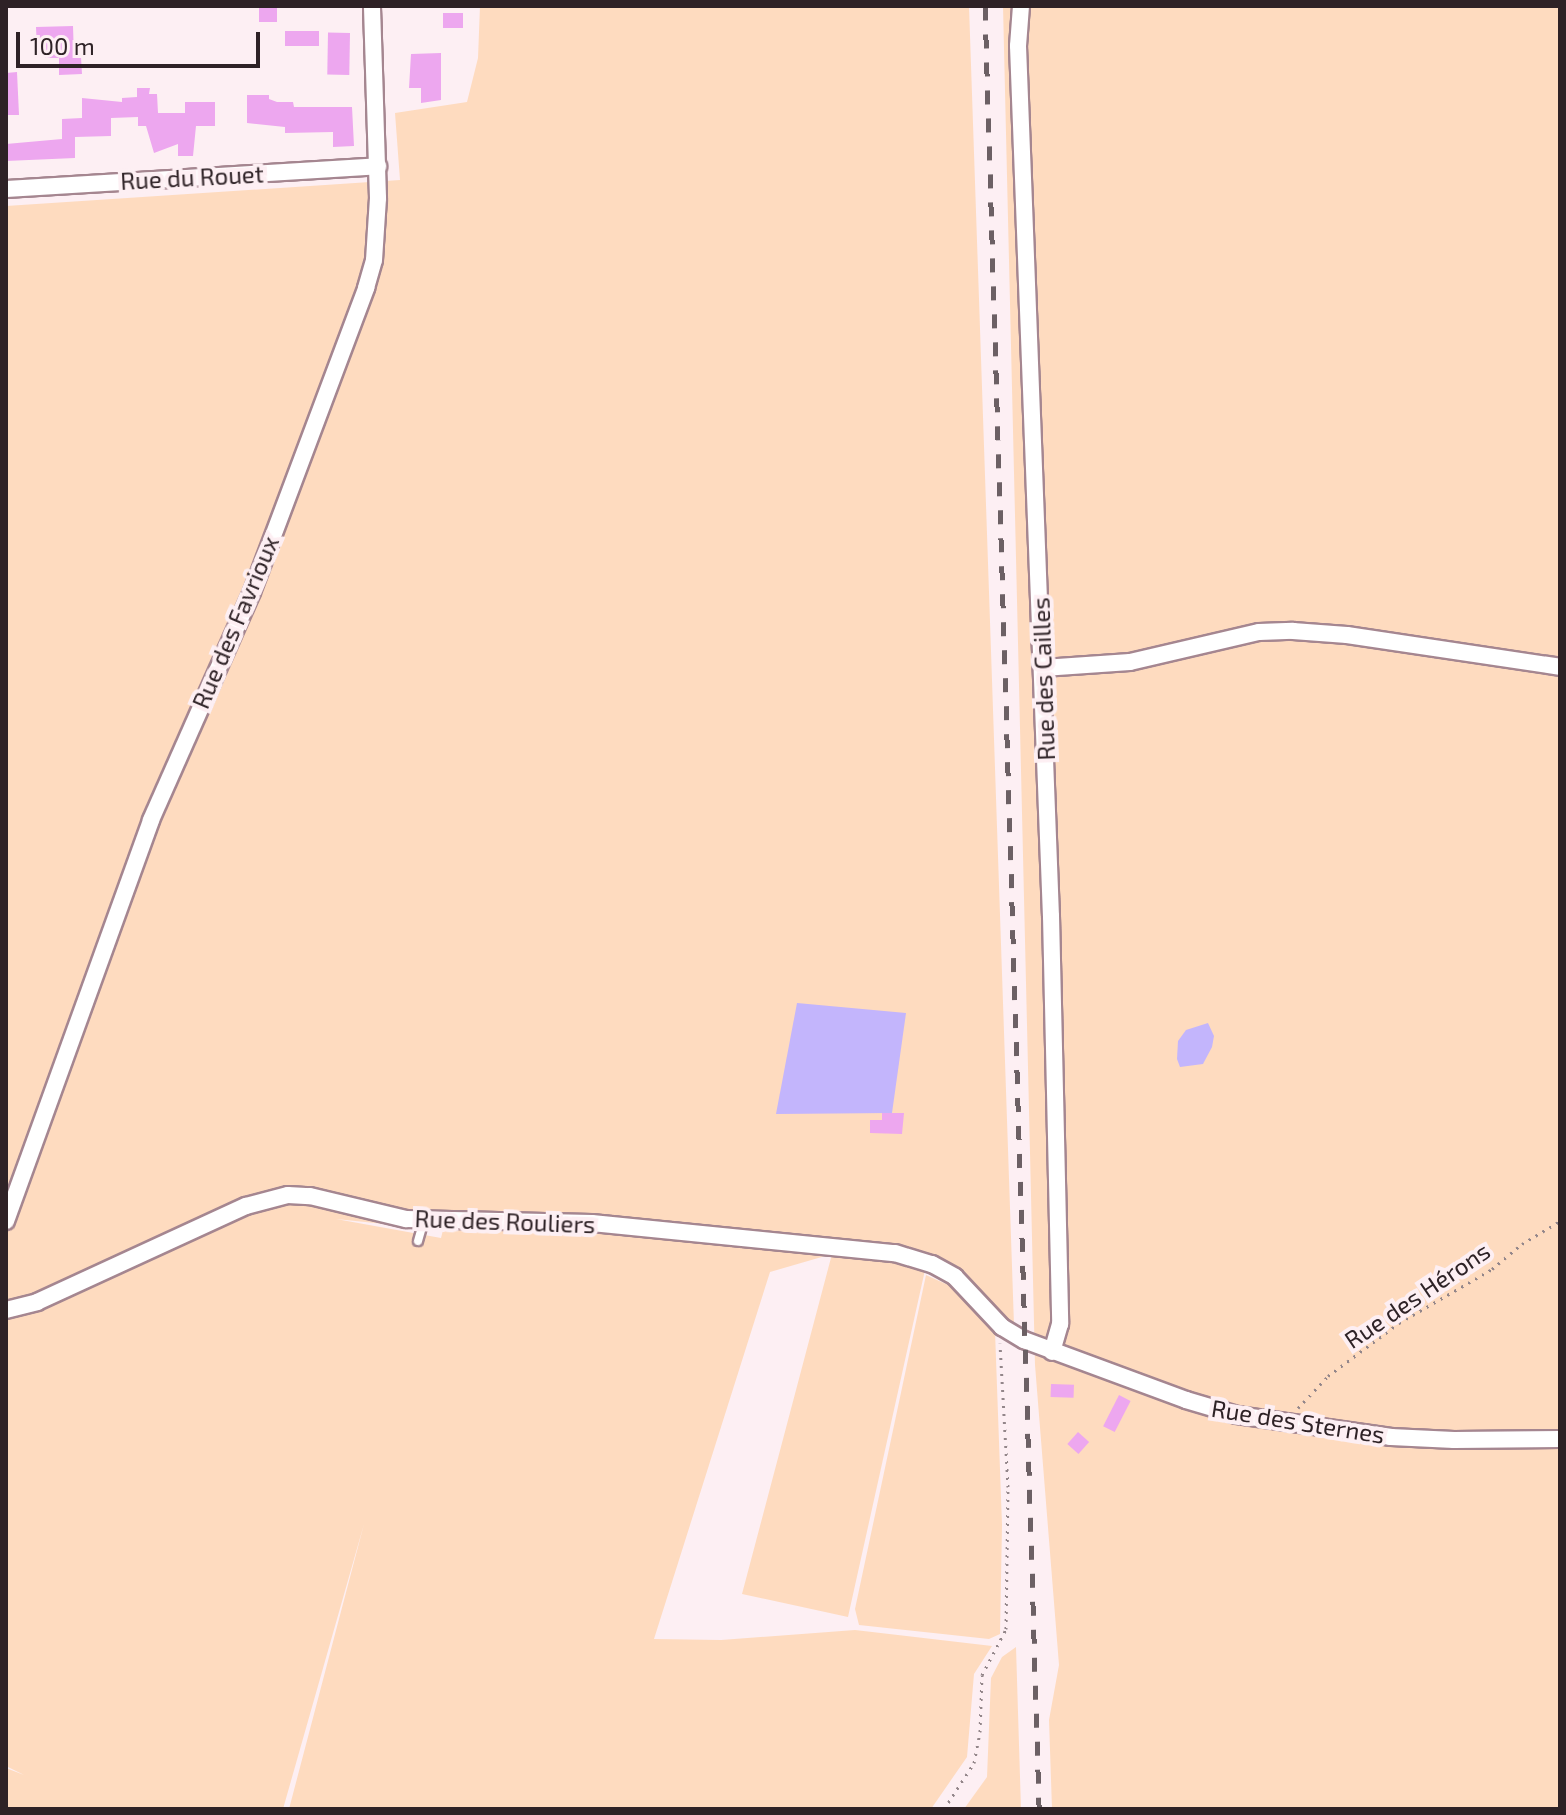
<!DOCTYPE html>
<html>
<head>
<meta charset="utf-8">
<style>
  body { margin:0 }
  #map { position:relative; width:1566px; height:1815px; overflow:hidden; background:#fdeff3; font-family:"Exo 2",sans-serif }
  div>[style] { position:absolute }
  [style*='--x'] { left:calc(var(--x)*1px); top:calc(var(--y)*1px); width:calc(var(--w)*1px); rotate:calc(var(--a)*1deg) }
  .green>* { inset:0; background:#fedbbf }
  .water>* { inset:0; background:#c3b5fc }
  .building>* { inset:0; background:#eda7ef; transform-origin:0 0 }
  .path>* { height:3px; margin-top:-1.5px; transform-origin:0; background:repeating-linear-gradient(90deg,#93868a 0 2px,transparent 0 8px) }
  .roads { filter:drop-shadow(2px 0 #a58690) drop-shadow(-2px 0 #a58690) drop-shadow(0 2px #a58690) drop-shadow(0 -2px #a58690) }
  .lane>* { height:8px; margin:-4px; padding:0 4px; transform-origin:4px; border-radius:4px; background:#fff }
  .street>* { height:16px; margin:-8px; padding:0 8px; transform-origin:8px; border-radius:8px; background:#fff }
  .rail>* { height:5px; margin-top:-2.5px; transform-origin:0; background:repeating-linear-gradient(90deg,#6c6064 0 14px,transparent 0 28px) }
  span { translate:-50% -50%; white-space:nowrap; text-align:center; line-height:1.15; -webkit-text-stroke:8px #fdeff3; paint-order:stroke }
  .street-label { font-size:24px; color:#2e2226 }
  .frame { position:absolute; inset:0; border:8px solid #2e2226; pointer-events:none }
  .scale { position:absolute; left:16px; top:32px; width:244px; height:36px; box-sizing:border-box; border:4px solid #2e2226; border-top:0; padding-left:10px; font-size:24px; line-height:28px; white-space:nowrap; color:#2e2226; -webkit-text-stroke:6px #fdeff3; paint-order:stroke }
</style>
</head>
<body>
<div id="map">
  <div class="green">
    <div style="clip-path:polygon(evenodd,480px 6px,969px 6px,1014px 1325px,950px 1287px,995px 1331px,1002px 1525px,1000px 1634px,989px 1639px,859px 1625px,855px 1609px,926px 1275px,948px 1285px,925px 1270px,848px 1617px,742px 1594px,832px 1254px,770px 1272px,654px 1639px,721px 1640px,855px 1630px,992px 1646px,974px 1674px,967px 1757px,931px 1809px,289px 1809px,364px 1524px,283px 1809px,6px 1809px,6px 1768px,24px 1775px,6px 1766px,6px 206px,400px 180px,395px 113px,467px 102px,478px 58px,480px 6px,336px 1219px,443px 1230px,441px 1238px,336px 1219px)"></div>
    <div style="clip-path:polygon(1003px 6px,1560px 6px,1560px 1809px,1052px 1809px,1049px 1720px,1059px 1665px,1035px 1365px)"></div>
    <div style="clip-path:polygon(1016px 1647px,1021px 1809px,964px 1809px,987px 1777px,991px 1678px,1002px 1657px)"></div>
  </div>
  <div class="water">
    <div style="clip-path:polygon(797px 1003px,906px 1013px,892px 1113px,776px 1114px)"></div>
    <div style="clip-path:polygon(1208px 1023px,1214px 1036px,1212px 1047px,1203px 1064px,1180px 1067px,1177px 1059px,1178px 1041px,1186px 1030px)"></div>
  </div>
  <div class="building">
    <div style="left:259px;top:6px;width:18px;height:16px"></div>
    <div style="left:443px;top:13px;width:20px;height:15px"></div>
    <div style="clip-path:polygon(73px 26px,74px 57px,81px 57px,82px 74px,59px 75px,59px 58px,45px 58px,45px 49px,37px 50px,36px 27px)"></div>
    <div style="left:319px;top:31px;width:15px;height:34px;rotate:90deg"></div>
    <div style="left:350px;top:33px;width:42px;height:22px;rotate:91deg"></div>
    <div style="clip-path:polygon(441px 53px,441px 100px,421px 103px,421px 88px,409px 88px,411px 54px)"></div>
    <div style="clip-path:polygon(17px 72px,19px 115px,6px 115px,6px 73px)"></div>
    <div style="clip-path:polygon(137px 88px,150px 88px,149px 94px,157px 94px,158px 113px,185px 113px,185px 102px,215px 102px,215px 126px,196px 126px,193px 156px,178px 156px,178px 144px,154px 153px,146px 126px,138px 126px,138px 117px,111px 118px,111px 136px,75px 137px,75px 158px,6px 161px,6px 144px,62px 139px,62px 119px,82px 118px,82px 98px,122px 102px,122px 98px,137px 97px)"></div>
    <div style="clip-path:polygon(247px 95px,269px 95px,269px 99px,277px 102px,293px 102px,294px 107px,352px 107px,354px 146px,333px 147px,333px 132px,285px 133px,285px 127px,247px 123px)"></div>
    <div style="clip-path:polygon(882px 1113px,904px 1113px,902px 1134px,870px 1133px,870px 1120px,882px 1120px)"></div>
    <div style="left:1051px;top:1384px;width:23px;height:13px;rotate:2deg"></div>
    <div style="left:1119px;top:1395px;width:13px;height:35px;rotate:27deg"></div>
    <div style="left:1078px;top:1432px;width:15px;height:16px;rotate:42deg"></div>
  </div>
  <div class="path">
    <div style="--x:1298;--y:1408;--w:44;--a:-46.8"></div>
    <div style="--x:1328;--y:1376;--w:89;--a:-36.7"></div>
    <div style="--x:1399;--y:1323;--w:108;--a:-30.1"></div>
    <div style="--x:1492;--y:1269;--w:39;--a:-40"></div>
    <div style="--x:1522;--y:1244;--w:44;--a:-31.2"></div>
    <div style="--x:944;--y:1809;--w:55;--a:-56.9"></div>
    <div style="--x:974;--y:1763;--w:32;--a:-79"></div>
    <div style="--x:980;--y:1732;--w:57;--a:-88"></div>
    <div style="--x:982;--y:1675;--w:52;--a:-62.4"></div>
    <div style="--x:1006;--y:1629;--w:142;--a:-89.2"></div>
    <div style="--x:1008;--y:1487;--w:144;--a:-93.2"></div>
  </div>
  <div class="roads">
    <div class="lane">
      <div style="--x:418;--y:1241;--w:22;--a:-74"></div>
    </div>
    <div class="street">
      <div style="--x:1021;--y:6;--w:40;--a:94.3"></div>
      <div style="--x:1018;--y:46;--w:871;--a:87.83"></div>
      <div style="--x:1051;--y:916;--w:408;--a:88.7"></div>
      <div style="--x:1060;--y:1324;--w:29;--a:106"></div>
      <div style="--x:6;--y:189;--w:373;--a:-3.5"></div>
      <div style="--x:1043;--y:668;--w:87;--a:-3.9"></div>
      <div style="--x:1130;--y:662;--w:132;--a:-13.1"></div>
      <div style="--x:1259;--y:632;--w:34;--a:-2"></div>
      <div style="--x:1293;--y:631;--w:54;--a:4.2"></div>
      <div style="--x:1347;--y:635;--w:215;--a:8.5"></div>
      <div style="--x:6;--y:1221;--w:426;--a:-70.1"></div>
      <div style="--x:151;--y:820;--w:249;--a:-66.1"></div>
      <div style="--x:252;--y:592;--w:325;--a:-69.4"></div>
      <div style="--x:366;--y:288;--w:29;--a:-74"></div>
      <div style="--x:374;--y:260;--w:62;--a:-86.3"></div>
      <div style="--x:378;--y:198;--w:192;--a:-91.8"></div>
      <div style="--x:6;--y:1310;--w:32;--a:-14"></div>
      <div style="--x:37;--y:1302;--w:230;--a:-24.7"></div>
      <div style="--x:246;--y:1206;--w:43;--a:-14.7"></div>
      <div style="--x:288;--y:1195;--w:22;--a:3"></div>
      <div style="--x:310;--y:1196;--w:99;--a:13.5"></div>
      <div style="--x:406;--y:1219;--w:186;--a:1.2"></div>
      <div style="--x:592;--y:1223;--w:304;--a:5.7"></div>
      <div style="--x:895;--y:1253;--w:39;--a:17"></div>
      <div style="--x:932;--y:1264;--w:26;--a:29"></div>
      <div style="--x:955;--y:1277;--w:69;--a:46.8"></div>
      <div style="--x:1002;--y:1327;--w:26;--a:31"></div>
      <div style="--x:1024;--y:1340;--w:173;--a:20.3"></div>
      <div style="--x:1186;--y:1400;--w:53;--a:16.4"></div>
      <div style="--x:1237;--y:1415;--w:156;--a:8.1"></div>
      <div style="--x:1391;--y:1437;--w:63;--a:2.7"></div>
      <div style="--x:1454;--y:1440;--w:106;--a:-0.5"></div>
    </div>
  </div>
  <div class="rail">
    <div style="--x:985;--y:6;--w:1804;--a:88.28"></div>
  </div>
  <div class="street-label">
    <span style="left:192px;top:177px;rotate:-3deg">Rue du Rouet</span>
    <span style="left:235px;top:622px;rotate:-67deg">Rue des Favrioux</span>
    <span style="left:1043px;top:679px;rotate:-92deg">Rue des Cailles</span>
    <span style="left:505px;top:1221px;rotate:2deg">Rue des Rouliers</span>
    <span style="left:1417px;top:1295px;rotate:-34deg">Rue des Hérons</span>
    <span style="left:1298px;top:1421px;rotate:9deg">Rue des Sternes</span>
  </div>
  <div class="frame"></div>
  <div class="scale">100 m</div>
</div>
</body>
</html>
